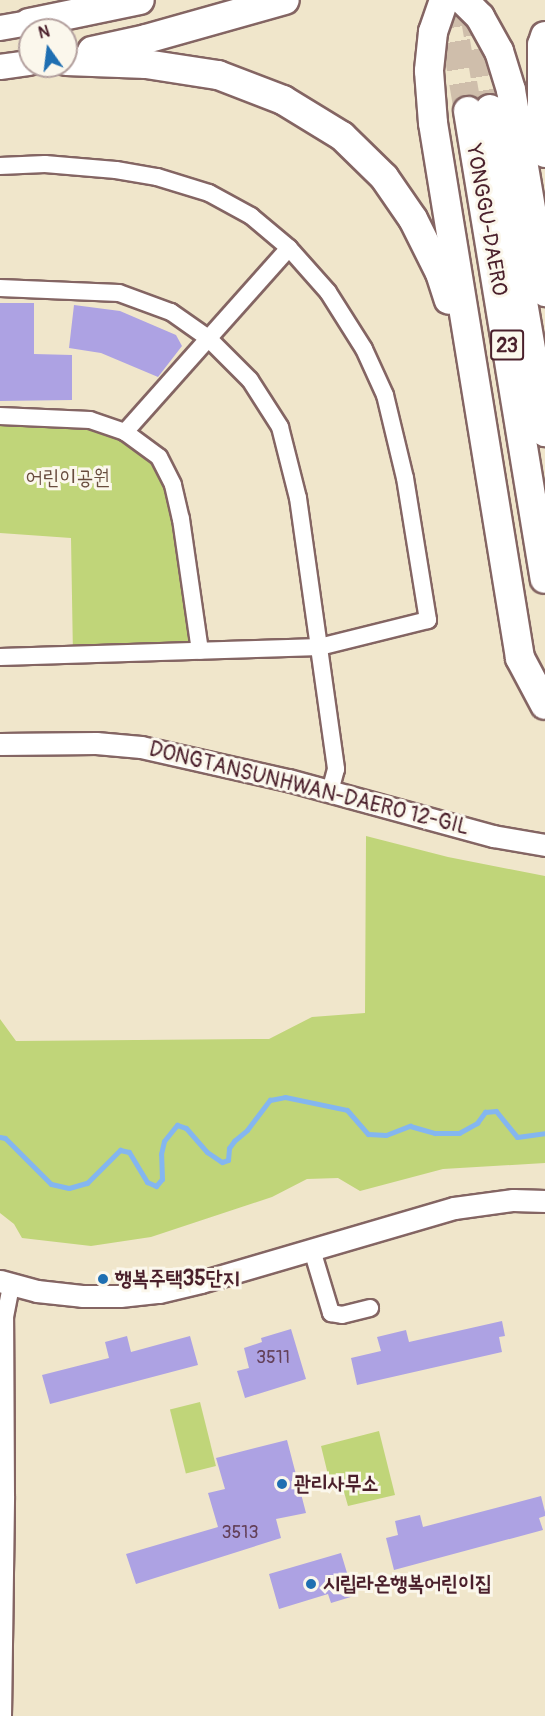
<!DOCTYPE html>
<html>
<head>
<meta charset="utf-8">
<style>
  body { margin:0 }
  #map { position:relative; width:545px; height:1716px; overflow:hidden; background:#f0e6cb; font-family:Pangolin,"Poor Story",sans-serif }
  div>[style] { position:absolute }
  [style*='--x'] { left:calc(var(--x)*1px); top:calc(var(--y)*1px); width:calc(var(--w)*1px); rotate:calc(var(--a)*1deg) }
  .green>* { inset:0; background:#c0d579; transform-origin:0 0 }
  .stream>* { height:5px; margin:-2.5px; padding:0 2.5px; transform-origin:2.5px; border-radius:2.5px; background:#84b6f0 }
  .building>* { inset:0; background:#ada2e3 }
  .trunk-tunnel>* { height:28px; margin-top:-14px; transform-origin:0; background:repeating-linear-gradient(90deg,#cfbeab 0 28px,transparent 0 42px) }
  .roads { filter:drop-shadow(2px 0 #846563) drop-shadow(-2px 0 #846563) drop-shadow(0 2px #846563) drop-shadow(0 -2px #846563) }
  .minor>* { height:16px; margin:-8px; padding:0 8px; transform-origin:8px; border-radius:8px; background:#fff }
  .tertiary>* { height:21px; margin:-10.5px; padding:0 10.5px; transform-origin:10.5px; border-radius:10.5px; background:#fff }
  .secondary>* { height:24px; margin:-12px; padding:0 12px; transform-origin:12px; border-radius:12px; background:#fff }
  .trunk>* { height:28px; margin:-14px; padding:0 14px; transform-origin:14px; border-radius:14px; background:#fff }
  .dots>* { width:16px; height:16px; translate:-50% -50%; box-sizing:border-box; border:3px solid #fbf7ec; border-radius:50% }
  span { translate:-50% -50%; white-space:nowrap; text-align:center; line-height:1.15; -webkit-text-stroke:6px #fbf7ec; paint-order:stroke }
  .number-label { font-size:18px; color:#634059 }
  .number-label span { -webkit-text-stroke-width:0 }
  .shield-label span { padding:2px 4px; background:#fbf7ec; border:2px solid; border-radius:4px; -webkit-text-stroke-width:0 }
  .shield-label { font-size:20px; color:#4a1f2b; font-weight:700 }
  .street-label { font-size:21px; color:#4a1f2b }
  .park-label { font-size:21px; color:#684c3e }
  .poi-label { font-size:21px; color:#4a1f2b; font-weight:700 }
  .left { translate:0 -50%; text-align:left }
  .north { position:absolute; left:18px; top:18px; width:60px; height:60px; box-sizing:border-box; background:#fbf7ec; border:2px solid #b4a19f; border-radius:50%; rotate:346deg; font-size:16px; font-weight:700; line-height:24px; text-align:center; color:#4a1f2b }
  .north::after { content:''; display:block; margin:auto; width:21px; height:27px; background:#1f6fb2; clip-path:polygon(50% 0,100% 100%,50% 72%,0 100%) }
</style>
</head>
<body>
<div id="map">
  <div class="green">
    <div style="clip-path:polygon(0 416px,90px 420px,159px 457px,173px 485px,200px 651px,73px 657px,71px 538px,0 533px)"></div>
    <div style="clip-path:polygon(366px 836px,448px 857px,545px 876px,545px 1163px,443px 1169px,360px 1191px,338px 1178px,307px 1179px,272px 1197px,151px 1237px,91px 1246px,22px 1238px,14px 1224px,0 1213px,0 1019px,16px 1041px,269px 1039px,312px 1017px,365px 1013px)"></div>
    <div style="left:200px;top:1402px;width:66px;height:31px;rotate:76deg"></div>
    <div style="clip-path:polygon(379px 1431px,395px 1495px,348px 1506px,342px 1485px,331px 1487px,321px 1446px)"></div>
  </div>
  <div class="stream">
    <div style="--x:0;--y:1137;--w:5;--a:11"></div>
    <div style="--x:5;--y:1138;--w:65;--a:45"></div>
    <div style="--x:51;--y:1184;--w:18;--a:13"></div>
    <div style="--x:69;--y:1188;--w:19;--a:-16"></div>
    <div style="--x:87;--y:1183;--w:47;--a:-45"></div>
    <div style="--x:120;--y:1150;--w:9;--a:13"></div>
    <div style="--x:129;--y:1152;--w:35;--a:59"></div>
    <div style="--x:147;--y:1182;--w:10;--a:24"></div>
    <div style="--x:156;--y:1186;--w:9;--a:-49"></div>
    <div style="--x:162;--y:1179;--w:25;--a:-92"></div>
    <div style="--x:161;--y:1154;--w:13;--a:-77"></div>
    <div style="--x:164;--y:1141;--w:21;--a:-51"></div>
    <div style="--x:177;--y:1125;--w:9;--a:18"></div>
    <div style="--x:186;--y:1128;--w:32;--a:49"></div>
    <div style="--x:207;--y:1152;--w:18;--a:34"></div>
    <div style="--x:222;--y:1162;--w:6;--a:-18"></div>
    <div style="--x:228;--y:1160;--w:12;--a:-85"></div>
    <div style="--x:229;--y:1148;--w:9;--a:-54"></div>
    <div style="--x:234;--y:1141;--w:17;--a:-40"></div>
    <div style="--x:247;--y:1130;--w:38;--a:-53"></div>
    <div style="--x:270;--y:1100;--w:15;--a:-11"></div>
    <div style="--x:285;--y:1097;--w:63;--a:11.8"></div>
    <div style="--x:347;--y:1110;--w:32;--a:49"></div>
    <div style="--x:368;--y:1134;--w:18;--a:3"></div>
    <div style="--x:386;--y:1135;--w:26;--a:-21"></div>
    <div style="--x:410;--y:1126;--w:26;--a:16"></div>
    <div style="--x:435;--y:1133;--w:24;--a:0"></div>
    <div style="--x:459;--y:1133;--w:21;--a:-29"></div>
    <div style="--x:477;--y:1123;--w:14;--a:-54"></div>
    <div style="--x:485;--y:1112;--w:11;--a:-5"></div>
    <div style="--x:496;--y:1111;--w:33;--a:51"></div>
    <div style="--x:517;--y:1137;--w:28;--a:-8"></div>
  </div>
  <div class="building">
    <div style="clip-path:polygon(0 303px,34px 303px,34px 354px,72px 355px,72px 400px,0 401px)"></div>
    <div style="clip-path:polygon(74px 305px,120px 311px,176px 335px,182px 346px,158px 377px,101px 353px,69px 348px)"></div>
    <div style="clip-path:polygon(502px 1321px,505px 1336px,499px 1337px,502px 1352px,357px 1385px,351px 1358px,381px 1351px,377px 1337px,406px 1330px,409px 1342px)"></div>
    <div style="clip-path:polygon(291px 1329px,306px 1379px,245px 1398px,237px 1371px,249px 1368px,244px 1348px,262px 1342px,261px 1338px)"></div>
    <div style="clip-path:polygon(127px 1336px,131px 1352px,190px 1336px,198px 1365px,50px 1404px,42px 1375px,109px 1358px,105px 1342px)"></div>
    <div style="clip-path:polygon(287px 1440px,306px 1513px,276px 1519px,281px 1538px,136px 1584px,126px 1554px,218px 1527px,208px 1493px,225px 1489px,216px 1458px)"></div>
    <div style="clip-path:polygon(541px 1496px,545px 1512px,545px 1516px,539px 1518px,543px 1530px,394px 1570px,386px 1538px,398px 1535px,395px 1521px,420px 1515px,423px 1527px)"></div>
    <div style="clip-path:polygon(341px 1553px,354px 1596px,331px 1603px,328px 1594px,279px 1609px,269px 1574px)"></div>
  </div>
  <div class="trunk-tunnel">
    <div style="--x:449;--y:0;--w:113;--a:80.3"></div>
    <div style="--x:473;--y:7;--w:103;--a:80.5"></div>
  </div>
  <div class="roads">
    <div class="minor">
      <div style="--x:0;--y:166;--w:45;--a:-2.5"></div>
      <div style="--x:45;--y:164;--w:71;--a:4.8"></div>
      <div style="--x:116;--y:170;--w:42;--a:9.7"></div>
      <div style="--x:157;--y:177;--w:54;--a:17.1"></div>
      <div style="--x:209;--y:193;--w:48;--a:28.7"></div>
      <div style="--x:251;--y:216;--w:50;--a:40.1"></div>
      <div style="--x:289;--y:248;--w:59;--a:48.4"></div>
      <div style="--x:328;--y:292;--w:67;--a:57.7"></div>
      <div style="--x:364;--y:349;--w:51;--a:65.5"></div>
      <div style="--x:385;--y:395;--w:85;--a:76.5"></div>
      <div style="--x:405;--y:478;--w:144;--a:80.8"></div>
      <div style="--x:428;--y:620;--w:111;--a:166"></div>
      <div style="--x:320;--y:647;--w:320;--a:178.2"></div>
      <div style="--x:0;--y:288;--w:119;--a:2.4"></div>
      <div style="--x:119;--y:293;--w:55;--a:20.1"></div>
      <div style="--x:171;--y:312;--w:45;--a:35.1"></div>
      <div style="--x:208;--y:338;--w:59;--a:45"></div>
      <div style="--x:250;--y:380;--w:56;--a:57.4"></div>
      <div style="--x:280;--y:427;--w:73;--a:75.8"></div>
      <div style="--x:298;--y:498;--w:274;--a:82"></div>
      <div style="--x:336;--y:769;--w:23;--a:105"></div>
      <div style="--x:0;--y:416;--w:90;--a:2.5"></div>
      <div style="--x:90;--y:420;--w:37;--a:19"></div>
      <div style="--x:125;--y:432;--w:42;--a:36.3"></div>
      <div style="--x:159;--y:457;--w:31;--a:63"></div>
      <div style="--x:173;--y:485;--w:35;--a:77"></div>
      <div style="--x:181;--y:519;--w:133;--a:81.8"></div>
      <div style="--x:125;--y:432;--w:246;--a:-48.3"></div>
      <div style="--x:312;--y:1250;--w:66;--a:73.2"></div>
      <div style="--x:331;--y:1313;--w:11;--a:10"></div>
      <div style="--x:342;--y:1315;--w:29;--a:-14"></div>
      <div style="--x:3;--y:1716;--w:220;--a:-89.2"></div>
      <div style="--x:6;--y:1496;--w:179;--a:-90.3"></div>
      <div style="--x:5;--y:1317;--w:32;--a:-79"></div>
    </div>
    <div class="tertiary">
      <div style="--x:0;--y:744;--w:96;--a:-0.6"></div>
      <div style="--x:96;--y:743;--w:45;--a:5.1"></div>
      <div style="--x:141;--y:747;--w:151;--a:12.7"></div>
      <div style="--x:288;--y:780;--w:213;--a:15.3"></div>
      <div style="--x:493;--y:836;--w:53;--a:9.8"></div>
      <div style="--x:0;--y:1281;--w:38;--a:15"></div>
      <div style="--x:37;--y:1291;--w:45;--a:6.3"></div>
      <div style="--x:82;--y:1296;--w:38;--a:0"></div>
      <div style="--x:120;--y:1296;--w:39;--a:-6"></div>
      <div style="--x:159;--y:1292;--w:43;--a:-13.4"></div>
      <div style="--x:201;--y:1282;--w:264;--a:-16.3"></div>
      <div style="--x:454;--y:1208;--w:60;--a:-7.7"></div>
      <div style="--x:513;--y:1200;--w:32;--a:2"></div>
    </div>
    <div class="secondary">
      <div style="--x:0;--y:28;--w:29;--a:-10"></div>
      <div style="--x:0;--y:67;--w:30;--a:-8"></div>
    </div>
    <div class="trunk">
      <div style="--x:444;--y:0;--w:34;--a:109"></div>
      <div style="--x:433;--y:32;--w:39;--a:96"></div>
      <div style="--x:429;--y:71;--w:52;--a:85.6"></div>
      <div style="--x:433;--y:123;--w:542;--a:80.76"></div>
      <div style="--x:520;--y:658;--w:53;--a:62"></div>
      <div style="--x:463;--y:0;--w:24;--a:45"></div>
      <div style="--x:480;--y:17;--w:39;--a:61"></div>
      <div style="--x:499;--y:51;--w:41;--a:72.9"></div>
      <div style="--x:511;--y:90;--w:205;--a:80.4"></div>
      <div style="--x:29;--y:23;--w:113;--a:-11.7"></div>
      <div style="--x:545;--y:36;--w:9;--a:108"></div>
      <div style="--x:542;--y:45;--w:66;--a:90"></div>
      <div style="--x:542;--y:111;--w:42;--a:85.9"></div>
      <div style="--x:92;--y:51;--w:55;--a:-12.5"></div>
      <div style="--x:146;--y:39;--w:144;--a:-15.7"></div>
      <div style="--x:66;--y:61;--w:80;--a:2.1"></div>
      <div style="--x:146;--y:64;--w:73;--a:8.7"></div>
      <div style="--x:218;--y:75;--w:70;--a:21"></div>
      <div style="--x:283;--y:100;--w:69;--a:31.4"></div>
      <div style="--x:342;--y:136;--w:59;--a:44.3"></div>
      <div style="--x:384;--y:177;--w:51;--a:55.4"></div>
      <div style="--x:413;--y:219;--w:60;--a:63.4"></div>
      <div style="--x:440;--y:273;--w:28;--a:72"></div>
      <div style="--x:490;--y:109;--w:328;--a:80.3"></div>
      <div style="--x:468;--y:111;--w:474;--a:80.7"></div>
    </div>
  </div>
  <div class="dots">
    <div style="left:103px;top:1279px;background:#1f6fb2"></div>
    <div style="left:282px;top:1484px;background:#1f6fb2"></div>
    <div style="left:311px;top:1584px;background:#1f6fb2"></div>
  </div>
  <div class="number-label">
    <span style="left:273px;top:1358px">3511</span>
    <span style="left:240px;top:1533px">3513</span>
  </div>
  <div class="shield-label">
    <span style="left:507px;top:345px">23</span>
  </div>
  <div class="street-label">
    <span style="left:486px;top:220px;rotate:80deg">YONGGU-DAERO</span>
    <span style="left:309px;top:789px;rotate:14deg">DONGTANSUNHWAN-DAERO 12-GIL</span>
  </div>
  <div class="park-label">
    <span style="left:68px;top:478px">어린이공원</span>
  </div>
  <div class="poi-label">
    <span class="left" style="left:115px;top:1279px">행복주택35단지</span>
    <span class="left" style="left:294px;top:1484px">관리사무소</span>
    <span class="left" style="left:323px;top:1584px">시립라온행복어린이집</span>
  </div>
  <div class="north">N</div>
</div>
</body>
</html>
